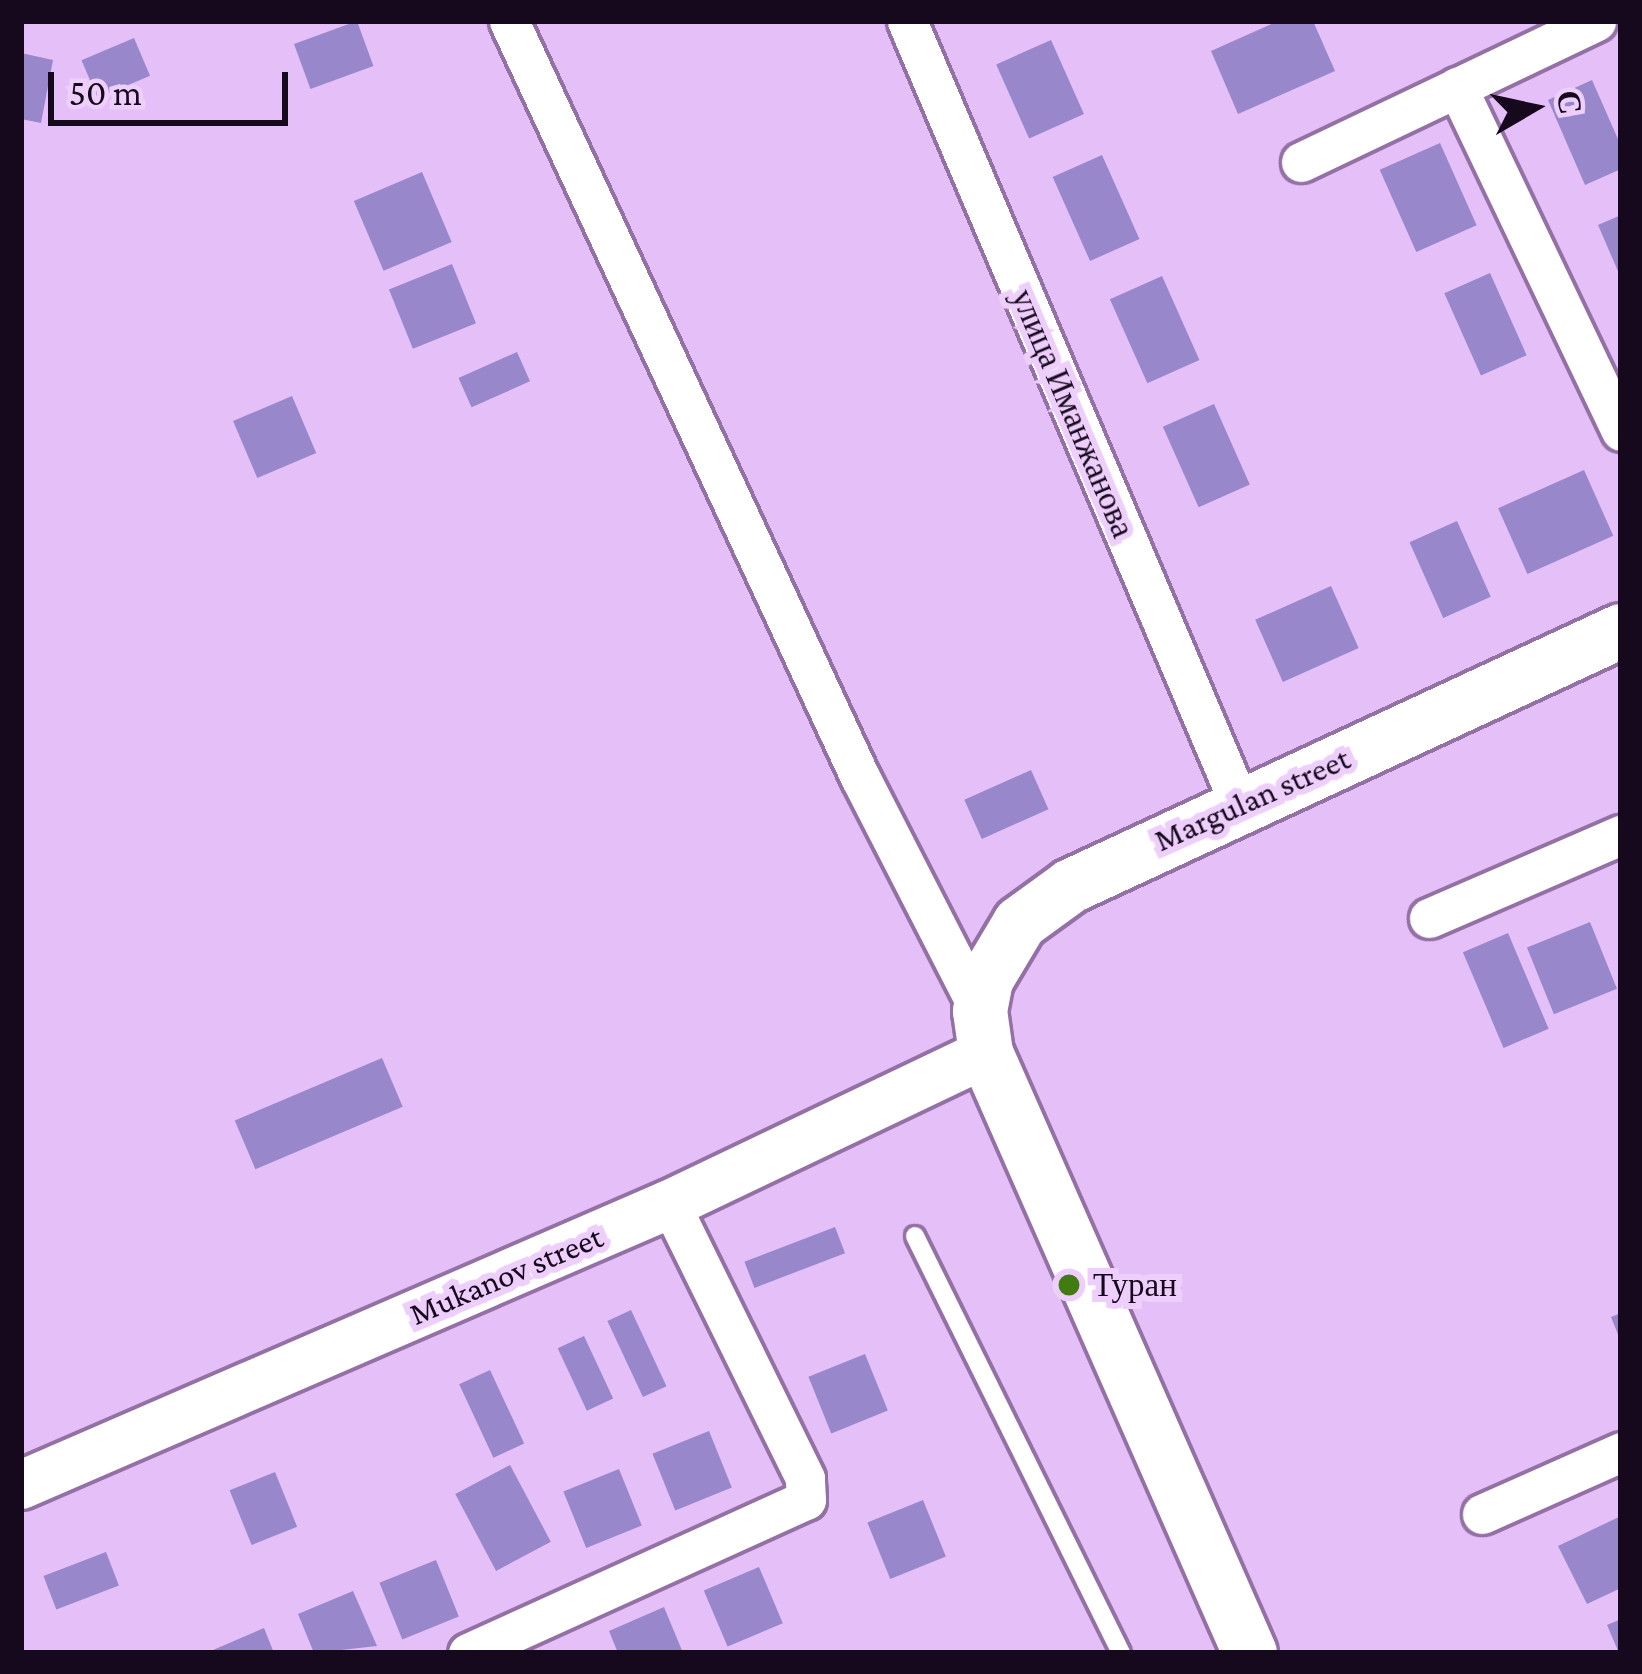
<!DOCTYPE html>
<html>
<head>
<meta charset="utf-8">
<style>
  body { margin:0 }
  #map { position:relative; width:1642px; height:1674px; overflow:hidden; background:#e5bff7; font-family:"Crimson Pro",serif }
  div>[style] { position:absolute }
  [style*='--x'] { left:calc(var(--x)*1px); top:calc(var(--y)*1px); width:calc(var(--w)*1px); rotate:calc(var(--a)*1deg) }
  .building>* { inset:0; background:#9887cb; transform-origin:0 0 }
  .roads { filter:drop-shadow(3px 0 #9471a4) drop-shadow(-3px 0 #9471a4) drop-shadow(0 3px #9471a4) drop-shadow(0 -3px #9471a4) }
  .service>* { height:18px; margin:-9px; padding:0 9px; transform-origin:9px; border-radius:9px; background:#fff }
  .minor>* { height:39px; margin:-19.5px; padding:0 19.5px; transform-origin:19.5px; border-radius:19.5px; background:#fff }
  .tertiary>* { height:48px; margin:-24px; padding:0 24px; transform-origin:24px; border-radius:24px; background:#fff }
  .secondary>* { height:54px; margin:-27px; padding:0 27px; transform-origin:27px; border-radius:27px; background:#fff }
  .dots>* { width:33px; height:33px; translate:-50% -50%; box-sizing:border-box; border:6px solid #eecffc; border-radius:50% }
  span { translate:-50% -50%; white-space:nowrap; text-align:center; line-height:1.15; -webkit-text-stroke:12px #eecffc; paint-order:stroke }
  .street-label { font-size:33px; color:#17091d }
  .poi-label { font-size:33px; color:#17091d }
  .left { translate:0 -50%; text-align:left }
  .frame { position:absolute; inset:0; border:24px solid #17091d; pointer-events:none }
  .north { position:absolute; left:1474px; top:48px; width:120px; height:120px; -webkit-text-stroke:9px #eecffc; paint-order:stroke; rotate:81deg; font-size:33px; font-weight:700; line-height:48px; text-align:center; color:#17091d }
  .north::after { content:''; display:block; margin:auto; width:42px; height:54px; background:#17091d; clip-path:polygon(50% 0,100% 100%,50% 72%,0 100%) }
  .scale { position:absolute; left:48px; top:72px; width:240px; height:54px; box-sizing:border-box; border:6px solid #17091d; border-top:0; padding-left:15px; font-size:36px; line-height:42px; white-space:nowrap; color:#17091d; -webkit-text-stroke:9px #eecffc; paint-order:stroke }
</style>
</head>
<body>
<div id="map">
  <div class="building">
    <div style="left:357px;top:21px;width:48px;height:67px;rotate:70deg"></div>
    <div style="clip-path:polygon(1278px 21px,1313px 21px,1335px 71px,1238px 114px,1211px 51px)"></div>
    <div style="left:134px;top:38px;width:41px;height:57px;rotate:67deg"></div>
    <div style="left:1051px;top:40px;width:81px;height:60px;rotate:66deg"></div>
    <div style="clip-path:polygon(21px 53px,53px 60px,41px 123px,21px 119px)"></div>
    <div style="clip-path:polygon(1592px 80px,1621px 146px,1621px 169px,1585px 185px,1548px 100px)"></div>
    <div style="left:1440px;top:143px;width:90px;height:66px;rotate:66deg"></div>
    <div style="left:1102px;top:155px;width:92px;height:54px;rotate:66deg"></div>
    <div style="left:422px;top:172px;width:76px;height:74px;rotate:67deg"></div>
    <div style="clip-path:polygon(1621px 215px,1621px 278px,1598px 225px)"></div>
    <div style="left:452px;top:264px;width:64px;height:68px;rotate:68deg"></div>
    <div style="left:1490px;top:273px;width:90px;height:50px;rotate:66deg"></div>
    <div style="left:1162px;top:276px;width:92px;height:57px;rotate:66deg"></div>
    <div style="left:517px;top:352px;width:32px;height:64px;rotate:66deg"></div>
    <div style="left:292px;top:396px;width:62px;height:64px;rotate:67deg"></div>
    <div style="left:1214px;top:404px;width:88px;height:56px;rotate:66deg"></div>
    <div style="left:1584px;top:470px;width:72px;height:94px;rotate:66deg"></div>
    <div style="left:1457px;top:521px;width:83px;height:52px;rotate:66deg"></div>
    <div style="left:1331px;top:586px;width:68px;height:83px;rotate:66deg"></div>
    <div style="left:1031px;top:770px;width:43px;height:73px;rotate:66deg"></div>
    <div style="left:1590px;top:922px;width:72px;height:68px;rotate:68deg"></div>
    <div style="left:1508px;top:933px;width:104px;height:49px;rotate:67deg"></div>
    <div style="left:382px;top:1058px;width:53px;height:160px;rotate:67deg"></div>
    <div style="left:835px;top:1227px;width:28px;height:97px;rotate:69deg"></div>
    <div style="left:631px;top:1310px;width:84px;height:26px;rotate:65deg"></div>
    <div style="clip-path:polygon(1621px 1313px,1621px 1342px,1611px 1317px)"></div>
    <div style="left:584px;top:1336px;width:69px;height:29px;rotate:65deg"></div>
    <div style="left:865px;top:1354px;width:61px;height:61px;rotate:68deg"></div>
    <div style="left:490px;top:1370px;width:81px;height:34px;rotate:65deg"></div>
    <div style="left:709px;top:1431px;width:61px;height:61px;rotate:68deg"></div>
    <div style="left:510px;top:1465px;width:87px;height:62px;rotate:62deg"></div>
    <div style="left:619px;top:1469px;width:61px;height:60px;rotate:68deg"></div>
    <div style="left:275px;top:1472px;width:59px;height:49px;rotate:68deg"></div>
    <div style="left:923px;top:1500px;width:61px;height:60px;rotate:68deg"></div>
    <div style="clip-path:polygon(1621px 1516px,1621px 1588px,1587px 1604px,1558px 1546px)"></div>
    <div style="left:106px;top:1552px;width:36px;height:67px;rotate:69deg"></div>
    <div style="left:436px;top:1560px;width:61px;height:61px;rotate:68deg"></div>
    <div style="left:759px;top:1567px;width:61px;height:60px;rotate:67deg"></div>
    <div style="clip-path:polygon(353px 1591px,377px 1646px,314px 1653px,298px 1614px)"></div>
    <div style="clip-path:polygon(664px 1607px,683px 1653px,618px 1653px,609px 1631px)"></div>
    <div style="clip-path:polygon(1621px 1619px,1621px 1653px,1619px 1653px,1607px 1625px)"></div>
    <div style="clip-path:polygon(264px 1628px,274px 1653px,206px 1653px)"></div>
  </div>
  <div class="roads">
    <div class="service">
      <div style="--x:915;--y:1236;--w:465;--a:63.7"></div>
    </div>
    <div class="minor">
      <div style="--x:509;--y:21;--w:834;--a:65.1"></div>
      <div style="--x:860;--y:777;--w:263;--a:62.9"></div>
      <div style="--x:907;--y:21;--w:852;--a:66.99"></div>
      <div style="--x:1457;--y:87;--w:381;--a:64.5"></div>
      <div style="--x:1301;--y:162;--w:327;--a:-25.5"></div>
      <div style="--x:1429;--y:918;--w:209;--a:-23.4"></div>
      <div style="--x:1482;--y:1514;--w:152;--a:-24"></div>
      <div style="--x:468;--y:1653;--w:371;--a:-24.4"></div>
      <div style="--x:806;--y:1500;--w:22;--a:-93"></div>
      <div style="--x:805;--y:1478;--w:305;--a:-116.2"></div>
    </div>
    <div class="tertiary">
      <div style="--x:21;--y:1485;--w:707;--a:-23.41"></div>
      <div style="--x:670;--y:1204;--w:350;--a:-25.5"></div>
    </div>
    <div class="secondary">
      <div style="--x:1250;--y:1653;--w:656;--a:-113.75"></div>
      <div style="--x:986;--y:1053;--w:42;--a:-98.1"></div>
      <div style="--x:980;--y:1011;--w:32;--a:-79"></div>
      <div style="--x:986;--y:980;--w:66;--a:-59.2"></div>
      <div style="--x:1020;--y:923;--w:63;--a:-36"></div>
      <div style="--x:1071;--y:886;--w:606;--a:-24.87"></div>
    </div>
  </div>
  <div class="dots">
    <div style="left:1069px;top:1285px;background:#427b12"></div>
  </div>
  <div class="street-label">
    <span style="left:1073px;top:413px;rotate:67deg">улица Иманжанова</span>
    <span style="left:1252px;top:799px;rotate:-24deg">Margulan street</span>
    <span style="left:506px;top:1275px;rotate:-23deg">Mukanov street</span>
  </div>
  <div class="poi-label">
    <span class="left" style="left:1093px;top:1285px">Туран</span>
  </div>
  <div class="frame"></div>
  <div class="north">С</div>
  <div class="scale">50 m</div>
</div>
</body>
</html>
